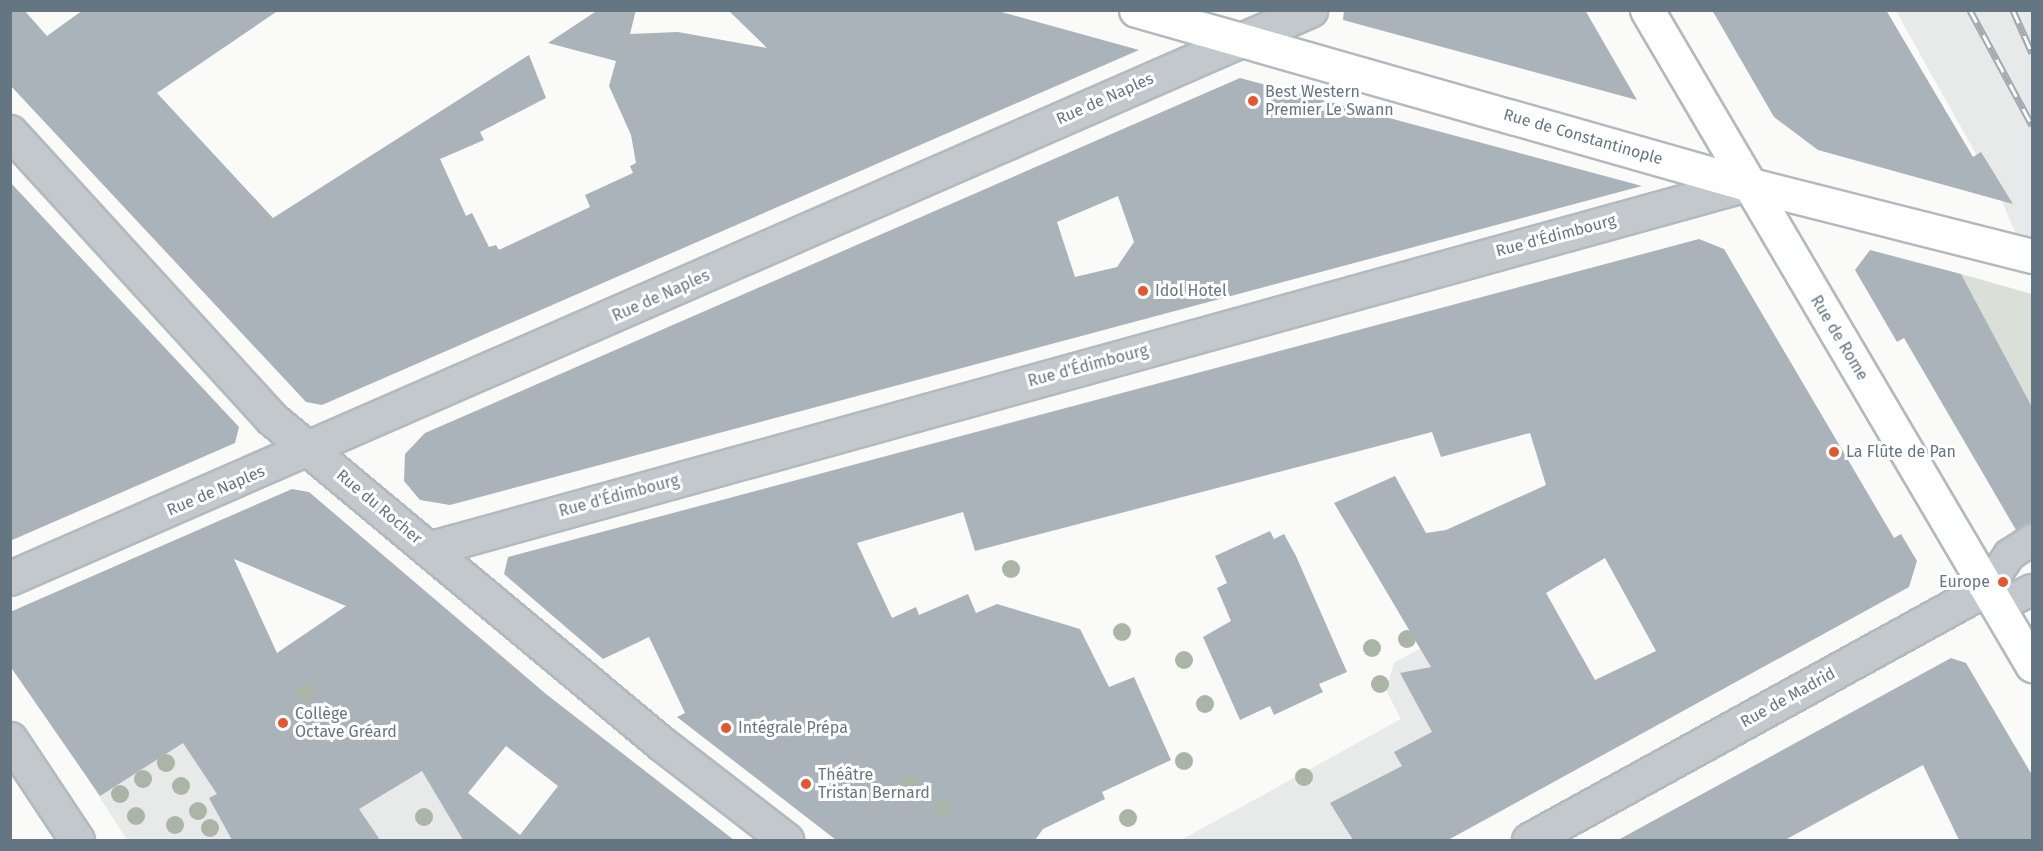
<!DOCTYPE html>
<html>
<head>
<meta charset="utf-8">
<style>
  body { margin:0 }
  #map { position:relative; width:2043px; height:851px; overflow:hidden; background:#fafaf8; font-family:"Fira Sans",sans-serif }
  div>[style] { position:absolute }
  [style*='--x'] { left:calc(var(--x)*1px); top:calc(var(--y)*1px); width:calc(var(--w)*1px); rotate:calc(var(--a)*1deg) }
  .built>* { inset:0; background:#e8e9e9 }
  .green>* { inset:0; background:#dadfd7 }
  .building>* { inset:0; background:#aab3b9 }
  .roads { filter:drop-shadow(2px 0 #b3babf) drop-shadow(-2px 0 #b3babf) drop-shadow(0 2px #b3babf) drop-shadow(0 -2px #b3babf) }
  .pedestrian>* { height:30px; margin:-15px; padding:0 15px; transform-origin:15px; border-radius:15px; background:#c3c8cc }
  .minor>* { height:33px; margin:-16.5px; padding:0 16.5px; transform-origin:16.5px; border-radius:16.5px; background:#c3c8cc }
  .secondary>* { height:33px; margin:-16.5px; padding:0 16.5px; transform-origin:16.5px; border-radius:16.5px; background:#fff }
  .rail>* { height:7px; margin-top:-3.5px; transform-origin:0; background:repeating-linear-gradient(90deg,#fff 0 14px,#a2aab0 0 28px); box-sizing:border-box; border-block:2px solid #a2aab0 }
  .trees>* { width:18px; height:18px; margin:-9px; border-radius:50%; background:#aab4a7 }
  .dots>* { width:16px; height:16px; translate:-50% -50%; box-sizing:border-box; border:3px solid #fff; border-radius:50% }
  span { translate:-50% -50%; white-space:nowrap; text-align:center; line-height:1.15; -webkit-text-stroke:6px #fff; paint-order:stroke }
  .poi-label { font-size:16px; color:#657683 }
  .left { translate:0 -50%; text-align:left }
  .right { translate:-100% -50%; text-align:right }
  .street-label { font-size:16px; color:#657683 }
  .frame { position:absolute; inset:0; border:12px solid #657683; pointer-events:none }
</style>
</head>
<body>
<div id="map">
  <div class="built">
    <div style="clip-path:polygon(1896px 11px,2032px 11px,2032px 271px,2000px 197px)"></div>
    <div style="clip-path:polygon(1423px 647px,1510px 806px,1448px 840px,1181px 840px,1401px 719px,1386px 690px,1394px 663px)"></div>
    <div style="clip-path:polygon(349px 648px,463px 840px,127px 840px,88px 779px)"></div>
  </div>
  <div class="green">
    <div style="clip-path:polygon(1961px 274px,2032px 294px,2032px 407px,2010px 367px)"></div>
  </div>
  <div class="building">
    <div style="clip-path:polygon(10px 10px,24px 10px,47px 36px,83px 10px,279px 10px,157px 93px,273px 218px,529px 55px,546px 98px,480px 132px,484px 140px,440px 159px,466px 216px,472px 213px,489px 247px,496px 245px,499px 250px,590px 207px,585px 195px,633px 173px,630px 166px,636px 163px,631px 135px,609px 86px,616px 61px,548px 43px,598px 10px,636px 10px,630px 34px,678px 32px,767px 48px,728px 10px,994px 10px,1139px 50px,322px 405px,306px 402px,10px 85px)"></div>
    <div style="clip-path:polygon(1344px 10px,1585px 10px,1637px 100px,1343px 20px)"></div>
    <div style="clip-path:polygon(1712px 10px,1886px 10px,1973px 157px,1981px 152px,2013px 204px,1818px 150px,1774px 117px)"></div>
    <div style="clip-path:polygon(evenodd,1240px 78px,1642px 186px,450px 505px,420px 500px,404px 481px,405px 454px,425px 433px,1240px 78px,1118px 196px,1134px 242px,1117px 267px,1075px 277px,1057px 222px,1118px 196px)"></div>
    <div style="clip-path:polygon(10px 182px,239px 427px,235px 443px,10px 541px)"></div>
    <div style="clip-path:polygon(evenodd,1699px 239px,1724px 249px,1894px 538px,1901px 534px,1917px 561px,1909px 587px,1448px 840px,1353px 840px,1330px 803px,1402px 766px,1394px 752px,1432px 732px,1400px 673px,1431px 667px,1334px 503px,1395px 476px,1426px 533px,1446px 530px,1546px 485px,1530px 433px,1441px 457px,1432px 432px,975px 551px,963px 512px,857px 543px,892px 618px,916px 607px,919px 615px,968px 594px,976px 613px,997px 604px,1080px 629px,1109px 687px,1134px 677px,1171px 760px,1102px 792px,1105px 799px,1043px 829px,1035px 840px,836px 840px,677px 717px,685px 713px,649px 637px,603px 659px,504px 574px,508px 557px,1699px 239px,1605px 558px,1656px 651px,1595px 680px,1546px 593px,1605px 558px)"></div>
    <div style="clip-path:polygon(1870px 250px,1961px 274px,2032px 407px,2032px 523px,2016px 530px,1904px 338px,1897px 342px,1855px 270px)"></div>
    <div style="clip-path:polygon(evenodd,292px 489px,309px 492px,546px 694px,734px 840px,463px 840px,422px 771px,359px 809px,380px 840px,232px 840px,209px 798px,217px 794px,183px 743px,100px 796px,10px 666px,10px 612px,292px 489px,234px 559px,346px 606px,277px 653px,234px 559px,292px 489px,506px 746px,558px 786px,520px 835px,468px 793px,506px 746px)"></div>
    <div style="clip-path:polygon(1270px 531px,1274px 539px,1284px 534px,1296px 556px,1347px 672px,1319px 684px,1323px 692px,1274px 715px,1270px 706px,1240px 720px,1203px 637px,1231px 621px,1217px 588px,1227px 583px,1215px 556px)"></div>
    <div style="clip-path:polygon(1951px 658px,1966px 663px,2032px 775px,2032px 840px,1959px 840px,1923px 765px,1785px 840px,1618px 840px)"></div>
  </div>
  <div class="roads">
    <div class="pedestrian">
      <div style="--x:1987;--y:588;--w:40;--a:-56"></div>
      <div style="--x:2009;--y:555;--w:27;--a:-33"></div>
      <div style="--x:1998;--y:607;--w:38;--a:-27"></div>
    </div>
    <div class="minor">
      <div style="--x:10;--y:132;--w:387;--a:47.6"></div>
      <div style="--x:271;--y:418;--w:509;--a:39.82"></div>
      <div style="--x:662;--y:744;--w:157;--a:37.7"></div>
      <div style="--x:428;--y:549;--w:1369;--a:-15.47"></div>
      <div style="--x:10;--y:578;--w:1419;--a:-23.6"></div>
      <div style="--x:10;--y:739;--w:121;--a:56.4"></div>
      <div style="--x:1529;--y:840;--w:523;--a:-28.82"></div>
    </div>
    <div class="secondary">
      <div style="--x:1136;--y:10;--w:635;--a:15.9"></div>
      <div style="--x:1747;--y:184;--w:294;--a:14.2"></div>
      <div style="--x:1647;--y:10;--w:760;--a:59.55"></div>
    </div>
  </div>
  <div class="rail">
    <div style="--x:1970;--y:10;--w:131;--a:61.7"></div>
    <div style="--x:2013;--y:10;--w:47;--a:66.2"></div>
  </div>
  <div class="trees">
    <div style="left:1011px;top:569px"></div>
    <div style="left:1122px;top:632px"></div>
    <div style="left:1407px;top:639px"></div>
    <div style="left:1372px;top:648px"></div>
    <div style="left:1184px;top:660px"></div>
    <div style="left:1380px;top:684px"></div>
    <div style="left:306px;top:693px"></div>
    <div style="left:1205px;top:704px"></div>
    <div style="left:1184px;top:761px"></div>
    <div style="left:166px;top:763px"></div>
    <div style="left:1304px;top:777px"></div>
    <div style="left:143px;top:779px"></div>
    <div style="left:910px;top:784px"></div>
    <div style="left:181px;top:786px"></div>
    <div style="left:120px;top:794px"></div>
    <div style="left:944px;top:809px"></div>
    <div style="left:198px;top:811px"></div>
    <div style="left:136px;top:816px"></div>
    <div style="left:424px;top:817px"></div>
    <div style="left:1128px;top:818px"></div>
    <div style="left:175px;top:825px"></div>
    <div style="left:210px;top:828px"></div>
  </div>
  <div class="dots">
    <div style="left:1253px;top:101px;background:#e4572e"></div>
    <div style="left:1143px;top:291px;background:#e4572e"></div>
    <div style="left:1834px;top:452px;background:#e4572e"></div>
    <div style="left:2003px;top:582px;background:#e4572e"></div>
    <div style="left:283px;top:723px;background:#e4572e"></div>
    <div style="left:726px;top:728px;background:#e4572e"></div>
    <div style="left:806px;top:784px;background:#e4572e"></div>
  </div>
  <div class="poi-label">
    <span class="left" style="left:1265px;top:101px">Best Western<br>Premier Le Swann</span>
    <span class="left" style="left:1155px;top:291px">Idol Hotel</span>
    <span class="left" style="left:1846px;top:452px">La Flûte de Pan</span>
    <span class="right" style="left:1990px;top:582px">Europe</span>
    <span class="left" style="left:295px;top:723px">Collège<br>Octave Gréard</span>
    <span class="left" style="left:738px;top:728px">Intégrale Prépa</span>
    <span class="left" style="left:818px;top:784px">Théâtre<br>Tristan Bernard</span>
  </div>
  <div class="street-label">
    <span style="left:1105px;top:99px;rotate:-24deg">Rue de Naples</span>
    <span style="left:1583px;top:137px;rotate:16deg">Rue de Constantinople</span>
    <span style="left:1556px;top:236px;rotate:-15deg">Rue d'Édimbourg</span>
    <span style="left:661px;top:296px;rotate:-24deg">Rue de Naples</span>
    <span style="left:1839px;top:338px;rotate:59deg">Rue de Rome</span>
    <span style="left:1088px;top:366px;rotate:-15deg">Rue d'Édimbourg</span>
    <span style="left:216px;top:491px;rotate:-23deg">Rue de Naples</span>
    <span style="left:619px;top:496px;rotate:-15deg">Rue d'Édimbourg</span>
    <span style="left:379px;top:507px;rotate:40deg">Rue du Rocher</span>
    <span style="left:1788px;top:698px;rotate:-29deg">Rue de Madrid</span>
  </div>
  <div class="frame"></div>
</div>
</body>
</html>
